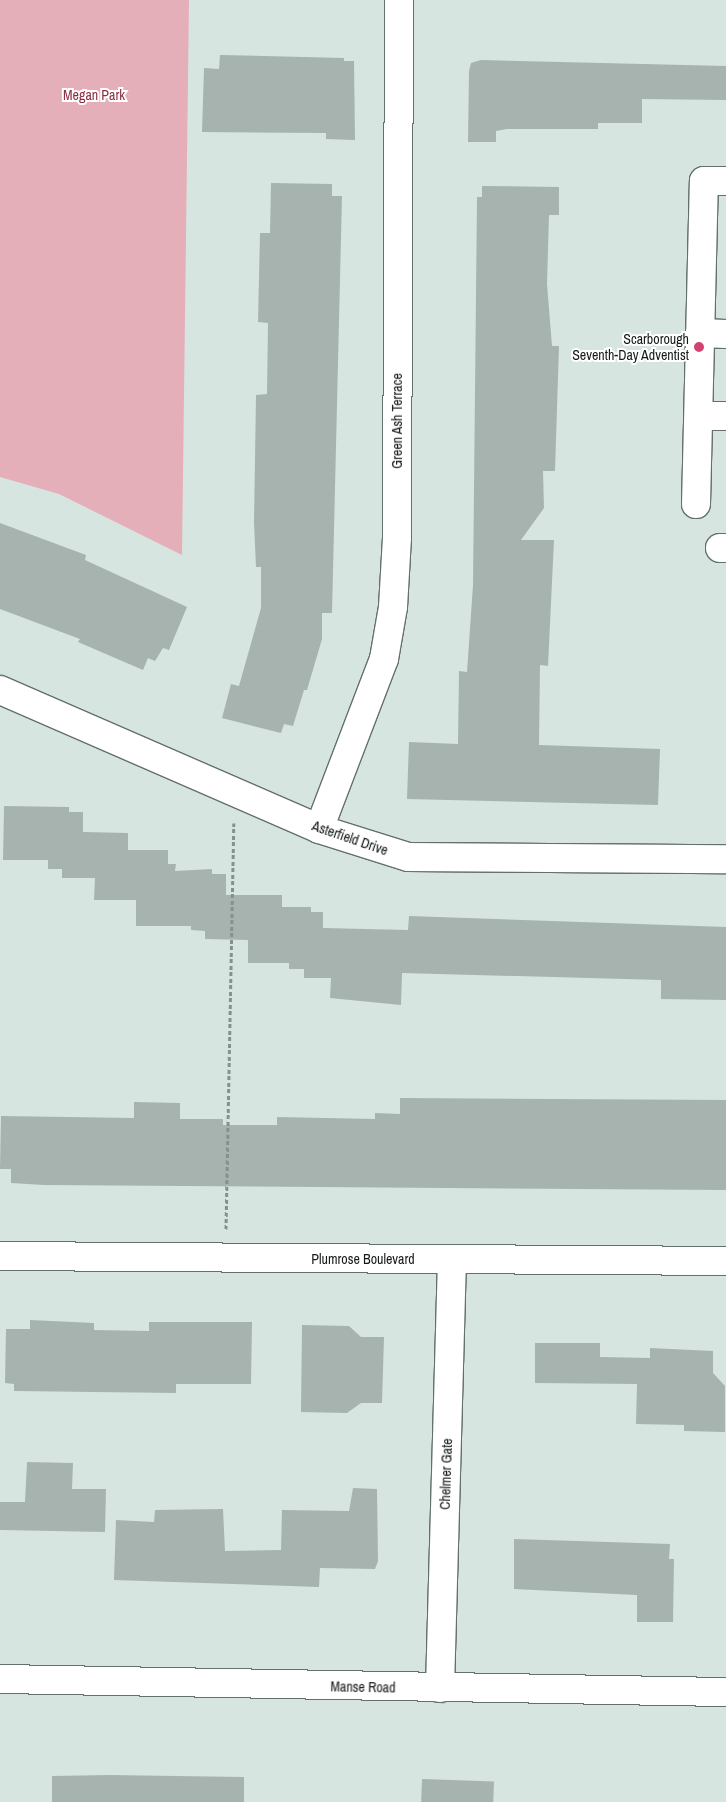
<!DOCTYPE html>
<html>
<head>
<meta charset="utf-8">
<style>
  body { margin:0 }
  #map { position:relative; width:726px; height:1802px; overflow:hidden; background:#d7e5e1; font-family:"Archivo Narrow",sans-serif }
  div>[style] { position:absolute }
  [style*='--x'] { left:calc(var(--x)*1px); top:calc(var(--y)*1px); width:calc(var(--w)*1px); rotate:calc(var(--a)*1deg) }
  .green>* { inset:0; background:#e4afb9 }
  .building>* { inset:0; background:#a6b3af; transform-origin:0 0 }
  .path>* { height:3px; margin-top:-1.5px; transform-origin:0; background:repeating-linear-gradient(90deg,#86908d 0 4px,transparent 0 6.5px) }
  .roads { filter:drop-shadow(1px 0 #64706c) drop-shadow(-1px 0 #64706c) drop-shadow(0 1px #64706c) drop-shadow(0 -1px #64706c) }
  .minor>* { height:28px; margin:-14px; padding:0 14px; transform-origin:14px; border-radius:14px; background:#fff }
  .dots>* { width:14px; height:14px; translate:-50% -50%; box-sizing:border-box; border:2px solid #fff; border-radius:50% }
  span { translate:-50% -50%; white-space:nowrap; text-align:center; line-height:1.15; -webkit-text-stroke:4px #fff; paint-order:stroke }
  .park-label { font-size:14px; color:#8c2c48 }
  .poi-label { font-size:14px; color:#151a18 }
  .right { translate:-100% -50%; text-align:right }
  .street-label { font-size:14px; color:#151a18 }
</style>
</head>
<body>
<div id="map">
  <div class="green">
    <div style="clip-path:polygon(0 0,189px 0,182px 555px,59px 494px,0 477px)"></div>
  </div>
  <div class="building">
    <div style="clip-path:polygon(220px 55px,344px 58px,344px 61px,354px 61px,355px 140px,326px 139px,326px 133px,202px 132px,204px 68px,219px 69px)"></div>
    <div style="clip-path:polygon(481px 60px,726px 66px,726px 100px,642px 99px,642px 123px,598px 123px,598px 129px,507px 129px,496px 131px,496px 142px,468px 142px,469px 71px,471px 63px)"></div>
    <div style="clip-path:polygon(271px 183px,332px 184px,332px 196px,342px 196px,332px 613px,322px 613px,322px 639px,307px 690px,304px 690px,293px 726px,284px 724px,281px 733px,222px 718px,231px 684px,239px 686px,261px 608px,261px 567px,256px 567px,254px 523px,256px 395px,267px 394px,268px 323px,258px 322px,260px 233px,270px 233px)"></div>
    <div style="clip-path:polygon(482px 186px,559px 187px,559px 215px,549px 215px,547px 284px,552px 346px,559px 346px,555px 471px,543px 471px,544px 508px,521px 540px,554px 540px,548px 666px,540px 665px,539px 745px,660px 749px,658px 805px,407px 799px,409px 742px,458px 744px,459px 671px,467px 672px,473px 585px,477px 197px,482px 197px)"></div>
    <div style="clip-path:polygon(0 523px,86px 555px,85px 560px,187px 607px,169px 650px,163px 648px,155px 661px,148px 658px,143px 670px,78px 642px,80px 639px,0 609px)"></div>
    <div style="clip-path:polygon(4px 806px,69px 807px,69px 812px,83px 812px,83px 832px,128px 833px,128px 850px,168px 850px,168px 864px,176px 864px,175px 871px,212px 869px,212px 874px,226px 874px,226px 895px,282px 895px,282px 907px,311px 907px,311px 912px,323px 912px,323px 928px,408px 930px,409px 916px,726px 927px,726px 1000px,661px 999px,661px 980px,402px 973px,401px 1005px,330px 998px,331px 978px,304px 978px,304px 969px,289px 969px,289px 963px,248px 963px,248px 940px,205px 939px,205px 931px,191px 930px,191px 926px,136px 926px,136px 900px,94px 900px,95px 878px,62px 878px,62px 869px,48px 869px,48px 860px,3px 860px)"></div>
    <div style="clip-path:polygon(400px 1098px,726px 1100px,726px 1190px,44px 1185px,11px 1183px,11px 1169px,0 1169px,1px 1116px,134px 1118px,134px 1102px,180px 1103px,180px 1119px,223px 1119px,223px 1125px,277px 1125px,277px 1117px,375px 1119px,375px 1113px,400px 1114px)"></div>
    <div style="clip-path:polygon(30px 1320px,94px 1323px,94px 1330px,149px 1331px,149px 1322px,252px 1322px,251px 1384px,176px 1384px,176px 1393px,14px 1391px,14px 1384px,5px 1383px,6px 1329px,30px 1329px)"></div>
    <div style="clip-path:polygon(302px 1325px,349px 1326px,361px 1337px,384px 1337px,382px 1403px,361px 1403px,347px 1413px,301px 1412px)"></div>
    <div style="clip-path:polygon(535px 1343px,600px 1343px,600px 1357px,650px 1358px,650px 1348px,713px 1351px,713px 1373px,725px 1386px,725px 1432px,684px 1431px,684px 1425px,636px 1424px,637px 1384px,535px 1383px)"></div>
    <div style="clip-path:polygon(27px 1462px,73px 1463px,72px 1489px,106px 1489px,105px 1532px,0 1530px,0 1502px,25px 1502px)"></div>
    <div style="clip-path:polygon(353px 1488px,377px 1489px,378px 1561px,375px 1569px,320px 1568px,319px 1587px,114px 1580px,116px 1520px,154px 1522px,155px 1510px,223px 1509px,225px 1551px,281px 1550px,282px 1510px,349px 1511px)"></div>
    <div style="clip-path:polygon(514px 1539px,670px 1544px,669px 1559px,674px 1559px,673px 1622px,637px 1622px,637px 1595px,514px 1589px)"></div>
    <div style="clip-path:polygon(109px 1775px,244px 1777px,244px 1802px,52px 1802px,52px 1776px)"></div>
    <div style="left:422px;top:1779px;width:72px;height:23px;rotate:2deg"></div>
  </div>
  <div class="path">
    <div style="--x:226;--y:1229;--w:406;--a:-88.9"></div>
  </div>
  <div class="roads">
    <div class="minor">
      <div style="--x:700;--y:333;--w:26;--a:2"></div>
      <div style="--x:699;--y:416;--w:27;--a:0"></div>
      <div style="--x:696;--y:504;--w:323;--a:-88.6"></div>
      <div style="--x:704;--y:181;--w:22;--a:0"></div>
      <div style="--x:720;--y:548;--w:6;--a:0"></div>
      <div style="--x:0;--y:690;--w:348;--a:23.5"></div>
      <div style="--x:319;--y:829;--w:93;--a:17.5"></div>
      <div style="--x:408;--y:857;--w:318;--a:0.4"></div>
      <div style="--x:319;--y:829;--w:182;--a:-69.1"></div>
      <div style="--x:384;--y:659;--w:53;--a:-80.2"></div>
      <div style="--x:393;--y:607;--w:69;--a:-86.7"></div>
      <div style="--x:397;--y:538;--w:538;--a:-89.79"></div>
      <div style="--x:0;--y:1256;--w:726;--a:0.39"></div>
      <div style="--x:0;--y:1679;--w:726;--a:1.03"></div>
      <div style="--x:440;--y:1688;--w:429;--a:-88.4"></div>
    </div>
  </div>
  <div class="dots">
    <div style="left:699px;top:347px;background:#d1436e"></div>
  </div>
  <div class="park-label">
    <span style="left:94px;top:95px">Megan Park</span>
  </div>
  <div class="poi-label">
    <span class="right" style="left:689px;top:347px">Scarborough<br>Seventh-Day Adventist</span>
  </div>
  <div class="street-label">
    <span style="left:397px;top:421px;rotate:-90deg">Green Ash Terrace</span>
    <span style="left:350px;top:838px;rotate:19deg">Asterfield Drive</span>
    <span style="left:363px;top:1259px">Plumrose Boulevard</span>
    <span style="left:446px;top:1474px;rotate:-88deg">Chelmer Gate</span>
    <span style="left:363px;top:1687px;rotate:1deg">Manse Road</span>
  </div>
</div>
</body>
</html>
